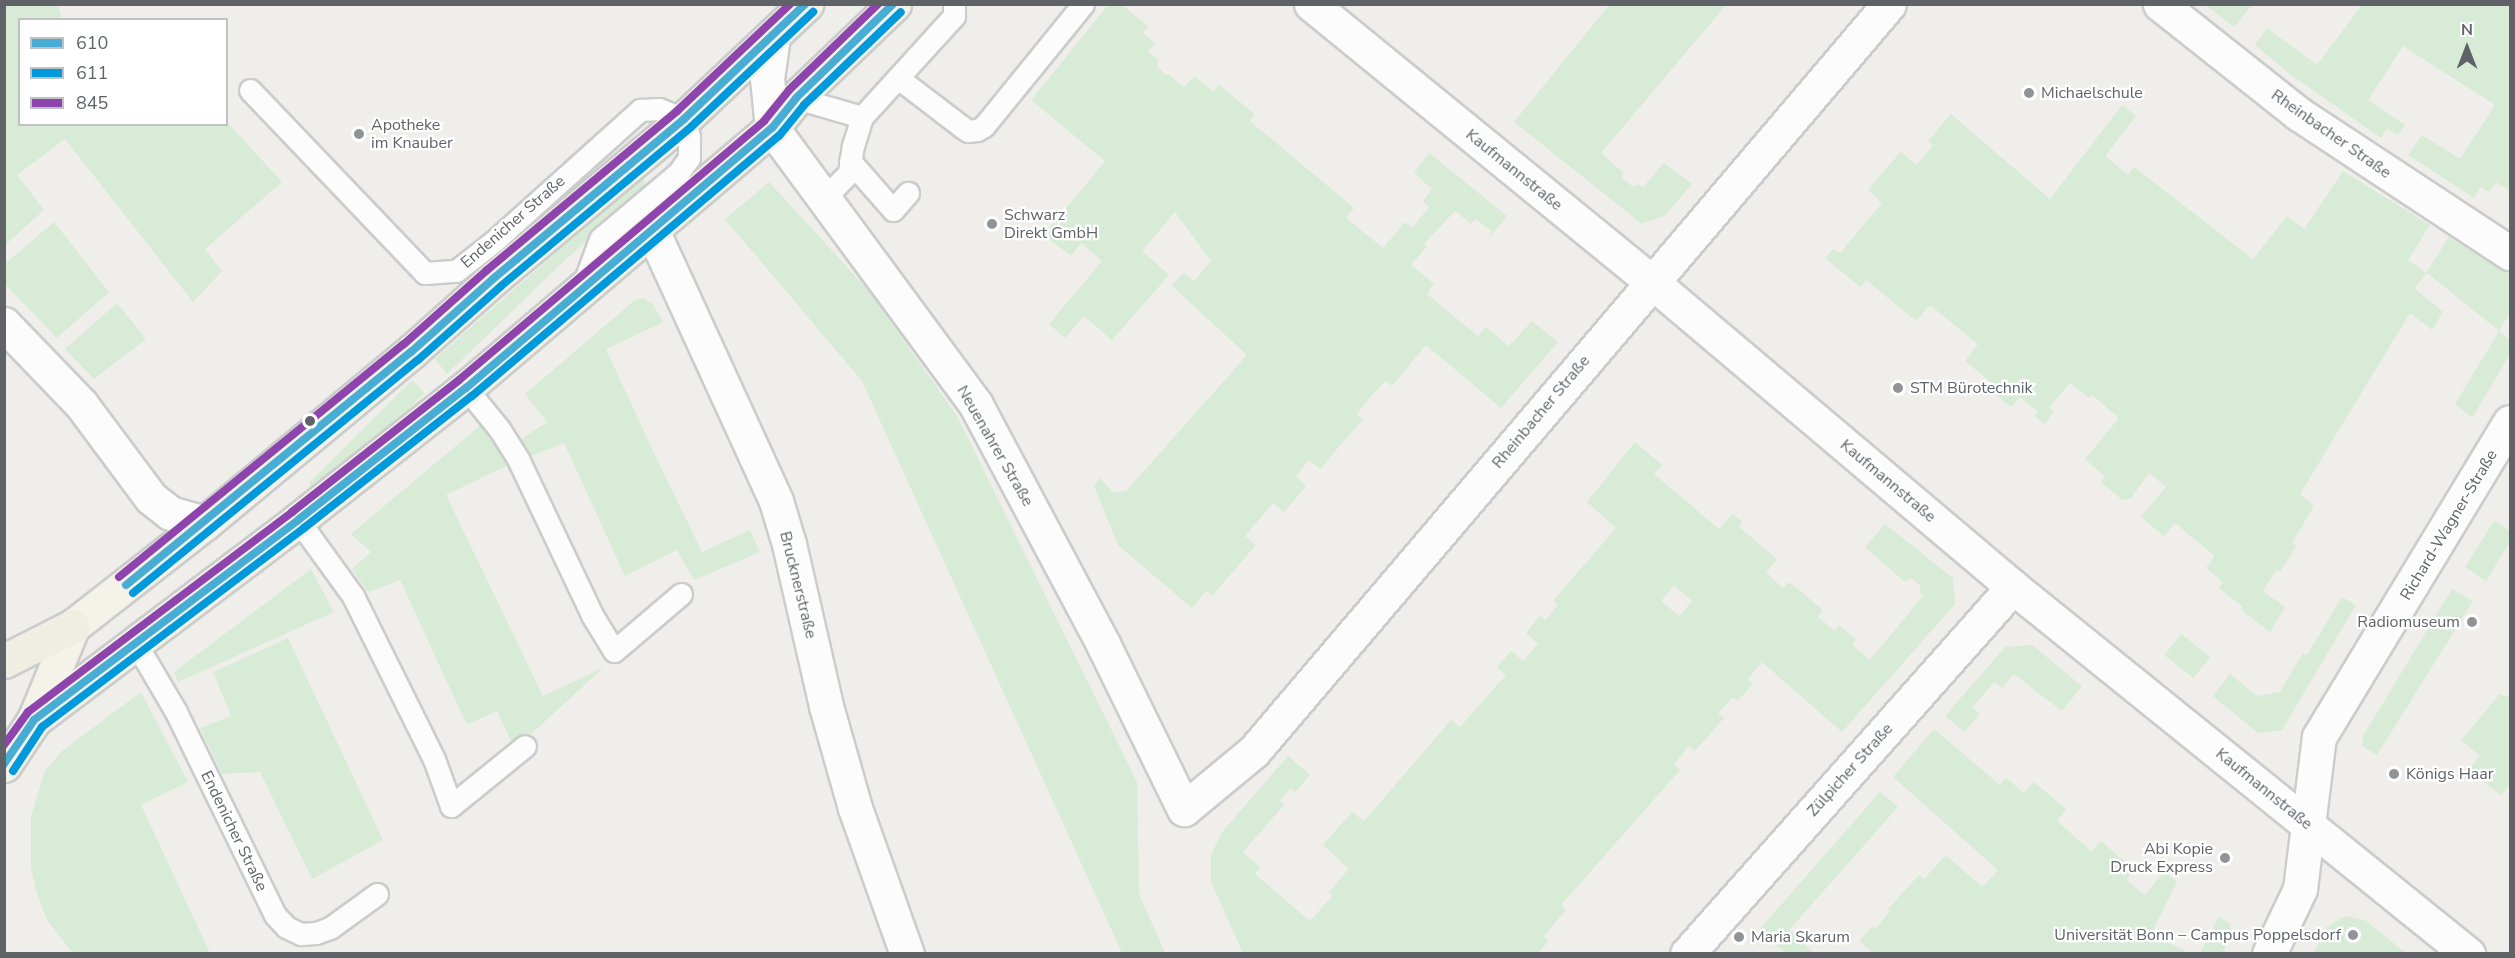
<!DOCTYPE html>
<html>
<head>
<meta charset="utf-8">
<style>
  body { margin:0 }
  #map { position:relative; width:2515px; height:958px; overflow:hidden; background:#efeeea; font-family:"Nunito Sans",sans-serif }
  div>[style] { position:absolute }
  [style*='--x'] { left:calc(var(--x)*1px); top:calc(var(--y)*1px); width:calc(var(--w)*1px); rotate:calc(var(--a)*1deg) }
  .green>* { inset:0; background:#d8ebd6; transform-origin:0 0 }
  .roads { filter:drop-shadow(2px 0 #cbcccc) drop-shadow(-2px 0 #cbcccc) drop-shadow(0 2px #cbcccc) drop-shadow(0 -2px #cbcccc) }
  .service>* { height:21px; margin:-10.5px; padding:0 10.5px; transform-origin:10.5px; border-radius:10.5px; background:#fdfcfc }
  .minor>* { height:33px; margin:-16.5px; padding:0 16.5px; transform-origin:16.5px; border-radius:16.5px; background:#fdfcfc }
  .primary>* { height:33px; margin:-16.5px; padding:0 16.5px; transform-origin:16.5px; border-radius:16.5px; background:#f4f2e9 }
  .motorway>* { height:33px; margin:-16.5px; padding:0 16.5px; transform-origin:16.5px; border-radius:16.5px; background:#f0ede3 }
  .bus-1>* { height:8px; margin:-4px; padding:0 4px; transform-origin:4px; border-radius:4px; background:#47add4 }
  .bus-2>* { height:8px; margin:-4px; padding:0 4px; transform-origin:4px; border-radius:4px; background:#0099dc }
  .bus-3>* { height:8px; margin:-4px; padding:0 4px; transform-origin:4px; border-radius:4px; background:#8e44ad }
  .dots>* { width:16px; height:16px; translate:-50% -50%; box-sizing:border-box; border:3px solid #fff; border-radius:50% }
  span { translate:-50% -50%; white-space:nowrap; text-align:center; line-height:1.15; -webkit-text-stroke:4.5px #fff; paint-order:stroke }
  .poi-label { font-size:16px; color:#5f6368 }
  .left { translate:0 -50%; text-align:left }
  .right { translate:-100% -50%; text-align:right }
  .street-label { font-size:16px; color:#5f6368 }
  .frame { position:absolute; inset:0; border:6px solid #5f6368; pointer-events:none }
  .legend { position:absolute; left:18px; top:18px; width:210px; height:108px; box-sizing:border-box; background:#fff; border:2px solid #bfc1c3; margin:0; padding:8px 10px; list-style:none; font-size:18px; color:#5f6368 }
  .legend li { display:flex; align-items:center; gap:12px; height:30px }
  .legend b { width:30px; border:2px solid #bfc1c3 }
  .north { position:absolute; left:2437px; top:18px; width:60px; height:60px; -webkit-text-stroke:4px #fff; paint-order:stroke; rotate:0deg; font-size:16px; font-weight:700; line-height:24px; text-align:center; color:#5f6368 }
  .north::after { content:''; display:block; margin:auto; width:21px; height:27px; background:#5f6368; clip-path:polygon(50% 0,100% 100%,50% 72%,0 100%) }
</style>
</head>
<body>
<div id="map">
  <div class="green">
    <div style="clip-path:polygon(1109px 4px,1122px 5px,1149px 27px,1143px 33px,1155px 43px,1148px 51px,1158px 60px,1158px 67px,1166px 75px,1168px 74px,1184px 87px,1194px 76px,1213px 91px,1219px 85px,1255px 114px,1250px 121px,1354px 208px,1346px 218px,1383px 248px,1405px 222px,1412px 228px,1429px 207px,1423px 201px,1432px 189px,1414px 173px,1429px 153px,1507px 216px,1489px 238px,1491px 231px,1476px 219px,1471px 224px,1455px 211px,1424px 244px,1427px 246px,1411px 265px,1434px 284px,1427px 294px,1478px 336px,1486px 327px,1509px 346px,1532px 321px,1558px 342px,1501px 408px,1426px 345px,1392px 386px,1385px 381px,1371px 396px,1357px 414px,1363px 419px,1320px 469px,1309px 460px,1296px 476px,1306px 486px,1284px 512px,1273px 503px,1245px 536px,1256px 545px,1212px 596px,1206px 591px,1192px 608px,1118px 545px,1094px 486px,1100px 478px,1114px 493px,1126px 491px,1247px 355px,1171px 285px,1184px 273px,1194px 281px,1211px 261px,1175px 212px,1142px 251px,1169px 275px,1112px 340px,1084px 316px,1065px 338px,1049px 324px,1102px 261px,1081px 243px,1071px 256px,1044px 235px,1105px 161px,1031px 100px)"></div>
    <div style="clip-path:polygon(1610px 4px,1726px 5px,1601px 153px,1623px 172px,1622px 178px,1633px 187px,1638px 184px,1643px 187px,1664px 163px,1692px 184px,1664px 216px,1642px 224px,1514px 122px)"></div>
    <div style="clip-path:polygon(48px 5px,58px 5px,62px 19px,70px 17px,70px 19px,20px 20px,20px 124px,226px 124px,227px 122px,282px 182px,205px 249px,222px 271px,193px 302px,65px 139px,17px 175px,44px 210px,5px 245px,5px 5px)"></div>
    <div style="clip-path:polygon(2205px 5px,2252px 5px,2234px 27px)"></div>
    <div style="clip-path:polygon(2362px 5px,2510px 5px,2510px 186px,2508px 190px,2496px 182px,2489px 192px,2481px 187px,2474px 198px,2408px 155px,2422px 135px,2460px 159px,2495px 105px,2403px 46px,2368px 100px,2405px 125px,2398px 135px,2387px 129px,2381px 138px,2287px 72px,2255px 45px,2267px 28px,2317px 65px)"></div>
    <div style="clip-path:polygon(2122px 105px,2136px 116px,2105px 156px,2128px 175px,2134px 167px,2253px 259px,2287px 216px,2304px 229px,2343px 171px,2430px 225px,2408px 260px,2426px 273px,2449px 237px,2510px 275px,2510px 313px,2499px 331px,2510px 340px,2510px 354px,2472px 418px,2455px 404px,2499px 331px,2427px 273px,2414px 288px,2443px 312px,2432px 330px,2410px 313px,2300px 494px,2314px 506px,2292px 543px,2296px 546px,2280px 572px,2276px 570px,2263px 591px,2285px 607px,2270px 632px,2241px 610px,2243px 607px,2219px 588px,2223px 582px,2206px 568px,2215px 556px,2175px 523px,2164px 536px,2141px 517px,2166px 487px,2149px 473px,2131px 498px,2122px 500px,2101px 482px,2105px 476px,2085px 459px,2119px 418px,2092px 395px,2089px 398px,2070px 383px,2049px 407px,2054px 412px,2044px 424px,2035px 416px,2038px 412px,2020px 397px,2011px 407px,1994px 393px,1998px 388px,1965px 361px,1978px 344px,1930px 305px,1916px 321px,1866px 280px,1860px 287px,1825px 258px,1833px 249px,1840px 253px,1882px 203px,1868px 190px,1891px 163px,1901px 152px,1916px 165px,1933px 146px,1928px 141px,1951px 114px,2050px 199px)"></div>
    <div style="clip-path:polygon(641px 178px,649px 187px,565px 260px,447px 374px,435px 359px)"></div>
    <div style="clip-path:polygon(769px 182px,868px 290px,957px 416px,1137px 782px,1139px 894px,1165px 953px,1122px 953px,862px 381px,725px 219px)"></div>
    <div style="clip-path:polygon(54px 222px,109px 292px,57px 338px,4px 283px,5px 264px)"></div>
    <div style="clip-path:polygon(643px 298px,653px 304px,663px 322px,606px 349px,652px 449px,702px 552px,750px 530px,760px 552px,694px 580px,677px 550px,625px 576px,564px 443px,531px 456px,521px 439px,547px 422px,525px 394px,635px 300px)"></div>
    <div style="clip-path:polygon(117px 303px,146px 339px,94px 379px,65px 349px)"></div>
    <div style="left:412px;top:380px;width:18px;height:146px;rotate:45deg"></div>
    <div style="clip-path:polygon(482px 424px,497px 441px,508px 465px,446px 495px,543px 696px,604px 667px,528px 737px,513px 745px,497px 711px,468px 724px,465px 721px,400px 580px,368px 592px,352px 569px,371px 552px,351px 534px)"></div>
    <div style="clip-path:polygon(evenodd,1635px 442px,1662px 465px,1654px 474px,1719px 529px,1733px 514px,1742px 522px,1739px 527px,1777px 559px,1766px 573px,1783px 588px,1789px 582px,1805px 595px,1823px 610px,1818px 617px,1835px 631px,1839px 625px,1856px 639px,1852px 645px,1870px 660px,1923px 596px,1920px 594px,1920px 586px,1912px 578px,1904px 581px,1865px 547px,1885px 524px,1953px 578px,1955px 604px,1842px 732px,1762px 662px,1748px 679px,1753px 684px,1738px 701px,1733px 697px,1718px 713px,1724px 718px,1695px 751px,1689px 746px,1674px 764px,1680px 770px,1561px 905px,1566px 910px,1544px 936px,1549px 941px,1538px 953px,1243px 953px,1211px 882px,1211px 855px,1222px 832px,1288px 756px,1310px 775px,1295px 792px,1290px 788px,1280px 801px,1284px 805px,1243px 852px,1260px 867px,1255px 874px,1310px 921px,1332px 896px,1329px 892px,1349px 869px,1323px 845px,1352px 812px,1364px 821px,1451px 720px,1460px 727px,1506px 675px,1497px 667px,1511px 651px,1523px 661px,1538px 644px,1526px 633px,1540px 616px,1545px 620px,1558px 605px,1553px 601px,1616px 528px,1587px 502px,1635px 442px,1674px 585px,1692px 601px,1679px 616px,1661px 601px,1674px 585px)"></div>
    <div style="clip-path:polygon(2494px 521px,2510px 531px,2510px 542px,2486px 581px,2465px 567px)"></div>
    <div style="clip-path:polygon(311px 569px,334px 612px,178px 682px,174px 672px)"></div>
    <div style="clip-path:polygon(2452px 589px,2473px 601px,2377px 755px,2362px 746px,2363px 736px)"></div>
    <div style="clip-path:polygon(2342px 597px,2356px 605px,2282px 730px,2258px 733px,2213px 696px,2230px 674px,2257px 696px,2280px 692px,2303px 653px,2307px 655px)"></div>
    <div style="left:2181px;top:634px;width:37px;height:27px;rotate:38deg"></div>
    <div style="clip-path:polygon(288px 638px,383px 840px,312px 879px,260px 772px,222px 774px,200px 728px,231px 716px,213px 672px)"></div>
    <div style="clip-path:polygon(2032px 645px,2082px 686px,2062px 711px,2014px 674px,2002px 688px,1994px 682px,1973px 707px,1980px 714px,1964px 732px,1945px 716px,2005px 647px)"></div>
    <div style="clip-path:polygon(141px 692px,188px 782px,141px 805px,210px 953px,73px 953px,47px 920px,36px 891px,31px 867px,31px 816px,45px 771px,62px 751px)"></div>
    <div style="clip-path:polygon(2510px 692px,2510px 784px,2501px 796px,2469px 769px,2480px 756px,2461px 740px,2500px 694px,2507px 697px)"></div>
    <div style="clip-path:polygon(1934px 729px,2000px 785px,2006px 778px,2024px 793px,2034px 782px,2066px 809px,2057px 821px,2091px 851px,2101px 841px,2116px 854px,2134px 869px,2126px 880px,2145px 895px,2165px 871px,2177px 882px,2151px 934px,2189px 953px,1873px 953px,1859px 941px,1873px 926px,1876px 928px,1890px 911px,1888px 909px,1919px 875px,1924px 879px,1946px 855px,1982px 887px,1998px 870px,1893px 777px)"></div>
    <div style="clip-path:polygon(1880px 792px,1898px 807px,1789px 930px,1814px 953px,1786px 953px,1759px 930px)"></div>
    <div style="clip-path:polygon(2219px 916px,2230px 924px,2231px 930px,2223px 953px,2200px 953px)"></div>
    <div style="clip-path:polygon(2345px 916px,2365px 920px,2406px 953px,2313px 953px,2329px 926px)"></div>
  </div>
  <div class="roads">
    <div class="service">
      <div style="--x:898;--y:78;--w:81;--a:37.4"></div>
      <div style="--x:962;--y:127;--w:7;--a:34"></div>
      <div style="--x:968;--y:131;--w:9;--a:-6"></div>
      <div style="--x:977;--y:130;--w:8;--a:-30"></div>
      <div style="--x:984;--y:126;--w:157;--a:-50.9"></div>
      <div style="--x:250;--y:90;--w:253;--a:46.3"></div>
      <div style="--x:425;--y:273;--w:31;--a:-4"></div>
      <div style="--x:456;--y:271;--w:47;--a:-38.1"></div>
      <div style="--x:493;--y:242;--w:198;--a:-41.9"></div>
      <div style="--x:640;--y:110;--w:19;--a:-3"></div>
      <div style="--x:659;--y:109;--w:27;--a:22"></div>
      <div style="--x:684;--y:119;--w:19;--a:74"></div>
      <div style="--x:689;--y:137;--w:21;--a:90"></div>
      <div style="--x:689;--y:158;--w:19;--a:126"></div>
      <div style="--x:678;--y:173;--w:102;--a:139.8"></div>
      <div style="--x:600;--y:239;--w:47;--a:110"></div>
      <div style="--x:796;--y:98;--w:69;--a:16.1"></div>
      <div style="--x:862;--y:117;--w:137;--a:-47.7"></div>
      <div style="--x:954;--y:16;--w:12;--a:-90"></div>
      <div style="--x:850;--y:161;--w:65;--a:48.7"></div>
      <div style="--x:893;--y:210;--w:23;--a:-49"></div>
      <div style="--x:825;--y:197;--w:34;--a:-45"></div>
      <div style="--x:849;--y:173;--w:27;--a:-82"></div>
      <div style="--x:853;--y:146;--w:30;--a:-73"></div>
      <div style="--x:466;--y:388;--w:54;--a:51"></div>
      <div style="--x:500;--y:430;--w:36;--a:58"></div>
      <div style="--x:519;--y:461;--w:170;--a:64.6"></div>
      <div style="--x:592;--y:615;--w:42;--a:58.6"></div>
      <div style="--x:614;--y:651;--w:88;--a:-40.4"></div>
      <div style="--x:298;--y:520;--w:94;--a:54.1"></div>
      <div style="--x:353;--y:596;--w:182;--a:63.6"></div>
      <div style="--x:434;--y:759;--w:50;--a:70.1"></div>
      <div style="--x:451;--y:806;--w:95;--a:-39"></div>
      <div style="--x:135;--y:642;--w:81;--a:59.6"></div>
      <div style="--x:176;--y:712;--w:226;--a:64"></div>
      <div style="--x:275;--y:915;--w:16;--a:47"></div>
      <div style="--x:286;--y:927;--w:17;--a:25"></div>
      <div style="--x:301;--y:934;--w:15;--a:-4"></div>
      <div style="--x:316;--y:933;--w:15;--a:-20"></div>
      <div style="--x:330;--y:928;--w:58;--a:-35.9"></div>
    </div>
    <div class="minor">
      <div style="--x:1311;--y:4;--w:440;--a:39.2"></div>
      <div style="--x:1652;--y:282;--w:473;--a:40.2"></div>
      <div style="--x:2013;--y:587;--w:585;--a:38.89"></div>
      <div style="--x:2160;--y:4;--w:177;--a:38.4"></div>
      <div style="--x:2299;--y:114;--w:253;--a:33.4"></div>
      <div style="--x:773;--y:37;--w:41;--a:98.3"></div>
      <div style="--x:767;--y:78;--w:50;--a:84.3"></div>
      <div style="--x:772;--y:128;--w:344;--a:53.6"></div>
      <div style="--x:976;--y:405;--w:271;--a:62"></div>
      <div style="--x:1103;--y:644;--w:184;--a:63.9"></div>
      <div style="--x:1184;--y:809;--w:91;--a:-39.6"></div>
      <div style="--x:1254;--y:751;--w:980;--a:-49.63"></div>
      <div style="--x:652;--y:230;--w:298;--a:65.4"></div>
      <div style="--x:776;--y:501;--w:45;--a:73.2"></div>
      <div style="--x:789;--y:544;--w:166;--a:77.1"></div>
      <div style="--x:826;--y:706;--w:106;--a:74.1"></div>
      <div style="--x:855;--y:808;--w:155;--a:70.4"></div>
      <div style="--x:4;--y:324;--w:111;--a:46.1"></div>
      <div style="--x:81;--y:404;--w:117;--a:53.3"></div>
      <div style="--x:151;--y:498;--w:24;--a:38"></div>
      <div style="--x:170;--y:513;--w:36;--a:16"></div>
      <div style="--x:1687;--y:954;--w:491;--a:-48.4"></div>
      <div style="--x:2269;--y:954;--w:72;--a:-64.5"></div>
      <div style="--x:2300;--y:889;--w:153;--a:-82.9"></div>
      <div style="--x:2319;--y:737;--w:368;--a:-58.8"></div>
    </div>
    <div class="primary">
      <div style="--x:50;--y:644;--w:197;--a:-38"></div>
      <div style="--x:205;--y:523;--w:268;--a:-39.7"></div>
      <div style="--x:411;--y:352;--w:111;--a:-41.7"></div>
      <div style="--x:494;--y:278;--w:248;--a:-39.9"></div>
      <div style="--x:684;--y:119;--w:168;--a:-43.3"></div>
      <div style="--x:34;--y:720;--w:331;--a:-37.1"></div>
      <div style="--x:298;--y:520;--w:214;--a:-38.2"></div>
      <div style="--x:466;--y:388;--w:402;--a:-40.4"></div>
      <div style="--x:772;--y:128;--w:38;--a:-51"></div>
      <div style="--x:796;--y:98;--w:136;--a:-43.8"></div>
      <div style="--x:4;--y:765;--w:54;--a:-56.3"></div>
      <div style="--x:34;--y:720;--w:102;--a:-67.5"></div>
    </div>
    <div class="motorway">
      <div style="--x:4;--y:661;--w:77;--a:-26.9"></div>
    </div>
  </div>
  <div class="bus-1">
    <div style="--x:126;--y:585;--w:368;--a:-39.3"></div>
    <div style="--x:411;--y:352;--w:111;--a:-41.7"></div>
    <div style="--x:494;--y:278;--w:248;--a:-39.9"></div>
    <div style="--x:684;--y:119;--w:167;--a:-43.5"></div>
    <div style="--x:4;--y:764;--w:53;--a:-55.7"></div>
    <div style="--x:34;--y:720;--w:331;--a:-37.1"></div>
    <div style="--x:298;--y:520;--w:214;--a:-38.2"></div>
    <div style="--x:466;--y:388;--w:402;--a:-40.4"></div>
    <div style="--x:772;--y:128;--w:38;--a:-51"></div>
    <div style="--x:796;--y:98;--w:135;--a:-44.1"></div>
  </div>
  <div class="bus-2">
    <div style="--x:133;--y:593;--w:368;--a:-39.3"></div>
    <div style="--x:418;--y:360;--w:111;--a:-41.7"></div>
    <div style="--x:501;--y:286;--w:248;--a:-39.9"></div>
    <div style="--x:691;--y:127;--w:168;--a:-43.3"></div>
    <div style="--x:13;--y:771;--w:53;--a:-56.6"></div>
    <div style="--x:42;--y:727;--w:329;--a:-37.2"></div>
    <div style="--x:304;--y:528;--w:214;--a:-38.2"></div>
    <div style="--x:472;--y:396;--w:402;--a:-40.3"></div>
    <div style="--x:779;--y:136;--w:40;--a:-51"></div>
    <div style="--x:804;--y:105;--w:134;--a:-43.8"></div>
  </div>
  <div class="bus-3">
    <div style="--x:119;--y:577;--w:368;--a:-39.3"></div>
    <div style="--x:404;--y:344;--w:111;--a:-41.7"></div>
    <div style="--x:487;--y:270;--w:248;--a:-39.9"></div>
    <div style="--x:677;--y:111;--w:156;--a:-43.4"></div>
    <div style="--x:4;--y:745;--w:41;--a:-54"></div>
    <div style="--x:28;--y:712;--w:331;--a:-37.1"></div>
    <div style="--x:292;--y:512;--w:213;--a:-38.3"></div>
    <div style="--x:459;--y:380;--w:400;--a:-40.3"></div>
    <div style="--x:764;--y:121;--w:40;--a:-51"></div>
    <div style="--x:789;--y:90;--w:124;--a:-44"></div>
  </div>
  <div class="dots">
    <div style="left:2029px;top:93px;background:#919496"></div>
    <div style="left:359px;top:134px;background:#919496"></div>
    <div style="left:992px;top:224px;background:#919496"></div>
    <div style="left:1898px;top:388px;background:#919496"></div>
    <div style="left:310px;top:421px;background:#5f6368"></div>
    <div style="left:2472px;top:622px;background:#919496"></div>
    <div style="left:2394px;top:774px;background:#919496"></div>
    <div style="left:2225px;top:858px;background:#919496"></div>
    <div style="left:2353px;top:935px;background:#919496"></div>
    <div style="left:1739px;top:937px;background:#919496"></div>
  </div>
  <div class="poi-label">
    <span class="left" style="left:2041px;top:93px">Michaelschule</span>
    <span class="left" style="left:371px;top:134px">Apotheke<br>im Knauber</span>
    <span class="left" style="left:1004px;top:224px">Schwarz<br>Direkt GmbH</span>
    <span class="left" style="left:1910px;top:388px">STM Bürotechnik</span>
    <span class="right" style="left:2460px;top:622px">Radiomuseum</span>
    <span class="left" style="left:2406px;top:774px">Königs Haar</span>
    <span class="right" style="left:2213px;top:858px">Abi Kopie<br>Druck Express</span>
    <span class="right" style="left:2341px;top:935px">Universität Bonn – Campus Poppelsdorf</span>
    <span class="left" style="left:1751px;top:937px">Maria Skarum</span>
  </div>
  <div class="street-label">
    <span style="left:2331px;top:134px;rotate:35deg">Rheinbacher Straße</span>
    <span style="left:1514px;top:170px;rotate:39deg">Kaufmannstraße</span>
    <span style="left:513px;top:222px;rotate:-41deg">Endenicher Straße</span>
    <span style="left:1541px;top:412px;rotate:-50deg">Rheinbacher Straße</span>
    <span style="left:995px;top:446px;rotate:60deg">Neuenahrer Straße</span>
    <span style="left:1888px;top:481px;rotate:40deg">Kaufmannstraße</span>
    <span style="left:2449px;top:525px;rotate:-59deg">Richard-Wagner-Straße</span>
    <span style="left:798px;top:585px;rotate:76deg">Brucknerstraße</span>
    <span style="left:1850px;top:770px;rotate:-48deg">Zülpicher Straße</span>
    <span style="left:2264px;top:789px;rotate:39deg">Kaufmannstraße</span>
    <span style="left:234px;top:831px;rotate:64deg">Endenicher Straße</span>
  </div>
  <div class="frame"></div>
  <ul class="legend">
  <li><b style="height:8px;background:#47add4"></b>610</li>
  <li><b style="height:8px;background:#0099dc"></b>611</li>
  <li><b style="height:8px;background:#8e44ad"></b>845</li>
  </ul>
  <div class="north">N</div>
</div>
</body>
</html>
